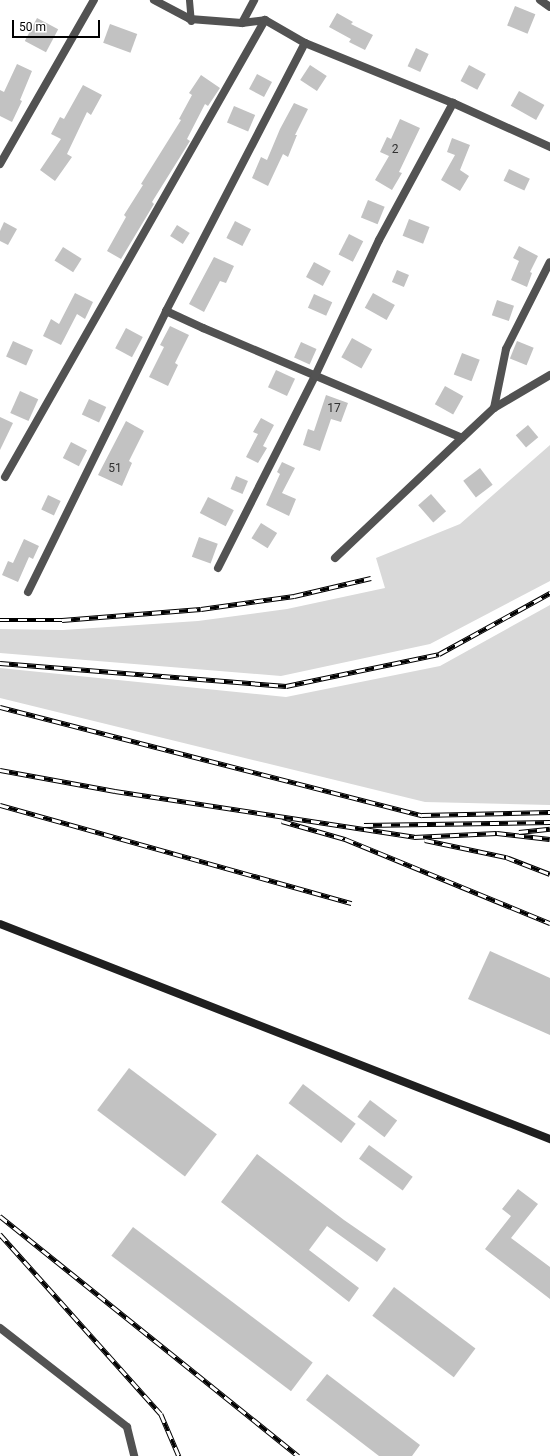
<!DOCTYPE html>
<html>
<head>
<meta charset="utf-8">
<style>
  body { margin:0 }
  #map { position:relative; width:550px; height:1456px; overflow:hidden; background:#fff; font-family:Roboto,sans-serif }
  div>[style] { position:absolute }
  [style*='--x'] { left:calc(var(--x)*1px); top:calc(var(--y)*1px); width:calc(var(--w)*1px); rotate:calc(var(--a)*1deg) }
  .green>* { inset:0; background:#d9d9d9 }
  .building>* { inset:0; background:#c2c2c2; transform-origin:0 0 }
  .lane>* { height:7px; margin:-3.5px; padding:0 3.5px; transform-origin:3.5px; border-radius:3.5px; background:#525252 }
  .street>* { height:8px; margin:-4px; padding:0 4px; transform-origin:4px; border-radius:4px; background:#525252 }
  .secondary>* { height:8px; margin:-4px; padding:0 4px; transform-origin:4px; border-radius:4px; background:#1f1f1f }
  .rail>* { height:4.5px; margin-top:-2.25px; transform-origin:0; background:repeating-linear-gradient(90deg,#fff 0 9px,#000 0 18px); box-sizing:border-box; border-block:1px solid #000 }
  span { translate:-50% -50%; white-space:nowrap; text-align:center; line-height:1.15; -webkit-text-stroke:3.5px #fff; paint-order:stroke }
  .number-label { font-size:12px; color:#303030 }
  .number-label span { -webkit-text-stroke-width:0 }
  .scale { position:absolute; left:12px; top:20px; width:88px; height:18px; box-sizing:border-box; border:2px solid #000; border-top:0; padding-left:5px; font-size:12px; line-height:14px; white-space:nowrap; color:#000; -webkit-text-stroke:3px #fff; paint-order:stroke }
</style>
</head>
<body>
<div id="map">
  <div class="green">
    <div style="clip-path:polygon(550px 445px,550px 581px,430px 644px,281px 676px,0 653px,0 629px,63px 630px,198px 621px,287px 609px,385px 588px,376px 558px,460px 524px)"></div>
    <div style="clip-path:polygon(550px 605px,550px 805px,425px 802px,0 698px,0 668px,286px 697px,440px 666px)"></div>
  </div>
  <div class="building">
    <div style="left:515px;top:6px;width:22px;height:21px;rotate:22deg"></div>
    <div style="clip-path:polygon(337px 13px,353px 22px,351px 24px,373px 35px,365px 50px,349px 42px,351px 39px,329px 27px)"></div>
    <div style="left:37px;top:18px;width:24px;height:26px;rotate:28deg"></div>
    <div style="left:110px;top:24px;width:29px;height:20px;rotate:20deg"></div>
    <div style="left:416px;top:48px;width:14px;height:20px;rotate:25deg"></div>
    <div style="clip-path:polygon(17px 64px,32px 71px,20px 100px,22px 101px,12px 122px,0 116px,0 90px,4px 92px)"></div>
    <div style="left:310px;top:65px;width:20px;height:18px;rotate:33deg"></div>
    <div style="left:469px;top:65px;width:19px;height:18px;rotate:28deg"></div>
    <div style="left:257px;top:74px;width:17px;height:17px;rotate:28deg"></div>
    <div style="clip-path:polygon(201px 75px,220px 88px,208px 106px,205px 104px,187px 139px,190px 141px,152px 202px,154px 204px,121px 259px,107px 251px,126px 217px,124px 215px,143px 185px,141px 184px,181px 120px,179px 119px,192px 95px,189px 93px)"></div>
    <div style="clip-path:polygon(83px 85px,102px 95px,91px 115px,87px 112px,67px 154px,72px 157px,55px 181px,40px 170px,61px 139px,51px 134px,60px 117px,64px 119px)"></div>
    <div style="left:519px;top:91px;width:29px;height:17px;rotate:29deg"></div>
    <div style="clip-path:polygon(294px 103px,308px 109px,295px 135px,297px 135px,288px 157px,283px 154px,268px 186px,252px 178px,261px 157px,267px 160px,280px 129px)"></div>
    <div style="left:234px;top:106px;width:23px;height:18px;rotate:23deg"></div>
    <div style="clip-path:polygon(400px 119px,420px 128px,399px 172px,402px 173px,392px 190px,375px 180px,389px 156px,380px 152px,387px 137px,391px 139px)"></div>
    <div style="clip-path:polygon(452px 138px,470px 145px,460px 170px,469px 176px,460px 191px,441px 180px,455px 155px,447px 152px)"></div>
    <div style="left:509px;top:169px;width:23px;height:13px;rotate:25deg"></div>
    <div style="left:368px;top:200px;width:18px;height:19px;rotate:22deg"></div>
    <div style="left:409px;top:219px;width:22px;height:18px;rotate:21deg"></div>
    <div style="left:235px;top:221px;width:18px;height:19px;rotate:27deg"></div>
    <div style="clip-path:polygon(4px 222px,17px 229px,8px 245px,0 241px,0 231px)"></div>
    <div style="left:177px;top:225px;width:15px;height:13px;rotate:32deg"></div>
    <div style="left:349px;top:234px;width:16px;height:23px;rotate:27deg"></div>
    <div style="clip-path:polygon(519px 246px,538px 256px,530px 272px,532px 273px,527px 287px,511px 280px,519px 261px,513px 258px)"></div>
    <div style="left:63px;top:247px;width:22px;height:16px;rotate:32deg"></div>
    <div style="clip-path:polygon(214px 257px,234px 266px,226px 283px,220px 281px,204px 312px,189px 304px)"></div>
    <div style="left:314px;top:262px;width:19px;height:17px;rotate:28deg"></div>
    <div style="left:397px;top:270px;width:13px;height:13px;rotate:23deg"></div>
    <div style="clip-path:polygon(75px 293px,93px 302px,85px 319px,77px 314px,61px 345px,43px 336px,51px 319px,59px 324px)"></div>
    <div style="left:373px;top:293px;width:25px;height:17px;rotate:29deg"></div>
    <div style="left:314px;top:294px;width:20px;height:15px;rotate:24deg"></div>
    <div style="left:497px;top:300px;width:18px;height:16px;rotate:19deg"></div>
    <div style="clip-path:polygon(170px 326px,189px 335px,175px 363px,178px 365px,168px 386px,149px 377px,164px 347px,160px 345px)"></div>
    <div style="left:126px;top:328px;width:19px;height:23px;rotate:28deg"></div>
    <div style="left:352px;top:338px;width:23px;height:22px;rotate:29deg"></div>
    <div style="left:13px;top:341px;width:22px;height:17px;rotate:24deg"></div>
    <div style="left:517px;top:341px;width:18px;height:19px;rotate:22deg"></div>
    <div style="left:301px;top:342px;width:17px;height:17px;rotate:24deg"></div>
    <div style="left:462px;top:353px;width:19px;height:23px;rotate:21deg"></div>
    <div style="left:276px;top:370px;width:21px;height:19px;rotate:25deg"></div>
    <div style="left:445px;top:386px;width:21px;height:21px;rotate:29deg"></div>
    <div style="left:20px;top:391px;width:20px;height:24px;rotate:24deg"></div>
    <div style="clip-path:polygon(326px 395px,348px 403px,341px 422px,331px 419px,320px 451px,303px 445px,308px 429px,314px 431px)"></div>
    <div style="left:89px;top:399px;width:19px;height:17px;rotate:25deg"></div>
    <div style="clip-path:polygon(0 417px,13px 423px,0 450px)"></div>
    <div style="clip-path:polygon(261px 418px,274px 425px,263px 446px,267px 448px,258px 463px,246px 457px,258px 434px,253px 432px)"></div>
    <div style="clip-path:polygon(126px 421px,144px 431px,129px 461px,132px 463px,122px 486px,98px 475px)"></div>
    <div style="left:528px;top:425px;width:16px;height:16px;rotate:50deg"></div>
    <div style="left:71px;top:442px;width:18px;height:18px;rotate:27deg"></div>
    <div style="clip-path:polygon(282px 462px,295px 468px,282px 493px,296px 499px,289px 516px,266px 505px,280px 474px,277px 472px)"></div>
    <div style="left:480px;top:468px;width:21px;height:21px;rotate:53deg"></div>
    <div style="left:236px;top:476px;width:13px;height:14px;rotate:23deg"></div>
    <div style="left:431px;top:494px;width:23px;height:17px;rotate:49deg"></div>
    <div style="left:48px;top:495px;width:14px;height:16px;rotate:25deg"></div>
    <div style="left:208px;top:497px;width:29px;height:18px;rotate:27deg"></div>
    <div style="left:261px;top:523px;width:19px;height:18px;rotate:32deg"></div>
    <div style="left:199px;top:537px;width:20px;height:21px;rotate:20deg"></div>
    <div style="clip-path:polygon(24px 539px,39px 546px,33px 559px,29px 557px,18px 582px,2px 575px,8px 561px,13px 563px)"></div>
    <div style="clip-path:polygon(490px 951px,550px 978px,550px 1035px,468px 999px)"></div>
    <div style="left:129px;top:1068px;width:110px;height:53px;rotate:37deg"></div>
    <div style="left:303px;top:1084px;width:66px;height:24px;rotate:37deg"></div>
    <div style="left:370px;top:1100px;width:34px;height:21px;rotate:37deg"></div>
    <div style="left:369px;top:1145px;width:54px;height:17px;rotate:36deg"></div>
    <div style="clip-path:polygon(257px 1154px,344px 1220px,386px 1249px,377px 1262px,327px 1226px,309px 1250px,359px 1288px,349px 1302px,221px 1202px)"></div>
    <div style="clip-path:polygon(518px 1189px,538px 1204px,511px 1238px,550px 1267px,550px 1299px,485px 1249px,511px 1216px,502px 1209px)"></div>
    <div style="left:133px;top:1227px;width:225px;height:36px;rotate:37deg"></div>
    <div style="left:394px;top:1287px;width:102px;height:36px;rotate:37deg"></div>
    <div style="clip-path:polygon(327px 1374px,420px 1445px,412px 1456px,379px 1456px,306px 1400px)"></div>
  </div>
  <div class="lane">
    <div style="--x:189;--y:0;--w:21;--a:85"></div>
  </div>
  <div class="street">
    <div style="--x:154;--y:0;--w:41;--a:27.8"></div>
    <div style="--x:190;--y:19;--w:52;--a:4.4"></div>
    <div style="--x:242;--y:23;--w:23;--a:-7"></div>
    <div style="--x:265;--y:20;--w:46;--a:29.9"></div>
    <div style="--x:305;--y:43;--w:160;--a:22.1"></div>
    <div style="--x:453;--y:103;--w:107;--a:24.4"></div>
    <div style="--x:540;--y:0;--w:12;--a:35"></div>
    <div style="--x:242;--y:23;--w:26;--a:-62"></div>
    <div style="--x:0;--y:164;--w:189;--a:-60.2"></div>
    <div style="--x:166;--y:311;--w:41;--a:24.7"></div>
    <div style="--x:203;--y:328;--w:281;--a:23"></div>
    <div style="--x:462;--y:438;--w:44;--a:-43.2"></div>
    <div style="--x:494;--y:408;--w:65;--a:-30.5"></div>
    <div style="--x:494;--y:408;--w:60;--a:-78.5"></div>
    <div style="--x:506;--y:349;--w:97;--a:-63.2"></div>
    <div style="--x:5;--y:477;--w:526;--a:-60.36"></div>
    <div style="--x:335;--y:558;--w:175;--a:-43.4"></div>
    <div style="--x:218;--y:568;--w:215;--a:-63.2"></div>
    <div style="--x:315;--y:376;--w:150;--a:-64.8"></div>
    <div style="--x:379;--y:240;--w:156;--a:-61.6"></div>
    <div style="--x:28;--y:592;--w:313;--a:-63.8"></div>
    <div style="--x:166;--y:311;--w:302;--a:-62.6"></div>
    <div style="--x:0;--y:1328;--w:161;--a:37.9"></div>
    <div style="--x:127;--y:1427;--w:30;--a:76"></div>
  </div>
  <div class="secondary">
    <div style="--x:0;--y:924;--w:591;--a:21.35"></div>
  </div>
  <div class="rail">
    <div style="--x:0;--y:620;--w:62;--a:0"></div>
    <div style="--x:62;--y:620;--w:139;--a:-4.5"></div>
    <div style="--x:201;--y:609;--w:94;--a:-8"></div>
    <div style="--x:294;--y:596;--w:79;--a:-13.2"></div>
    <div style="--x:0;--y:663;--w:287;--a:4.6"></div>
    <div style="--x:286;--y:686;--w:156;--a:-11.8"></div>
    <div style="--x:439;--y:654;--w:127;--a:-28.8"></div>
    <div style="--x:0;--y:707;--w:436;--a:14.4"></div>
    <div style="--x:422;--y:815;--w:128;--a:-1.3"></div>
    <div style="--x:0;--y:770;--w:117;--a:10.3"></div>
    <div style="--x:115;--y:791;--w:303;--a:8.7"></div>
    <div style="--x:414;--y:837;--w:83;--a:-2.8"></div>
    <div style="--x:497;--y:833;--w:53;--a:6.5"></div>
    <div style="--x:0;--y:805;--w:365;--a:15.6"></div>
    <div style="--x:282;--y:821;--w:66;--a:15.9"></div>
    <div style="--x:345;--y:839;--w:222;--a:22.3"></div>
    <div style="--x:364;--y:825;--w:186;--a:-0.9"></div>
    <div style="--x:519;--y:832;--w:31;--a:-6"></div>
    <div style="--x:425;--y:840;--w:83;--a:11.9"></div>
    <div style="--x:506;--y:857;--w:47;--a:21.1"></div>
    <div style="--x:0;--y:1216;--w:383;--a:38.8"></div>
    <div style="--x:0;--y:1234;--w:241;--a:48.2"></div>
    <div style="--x:161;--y:1414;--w:46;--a:66.8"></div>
  </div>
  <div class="number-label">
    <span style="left:395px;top:150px">2</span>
    <span style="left:334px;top:409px">17</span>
    <span style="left:115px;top:469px">51</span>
  </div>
  <div class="scale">50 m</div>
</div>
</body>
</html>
